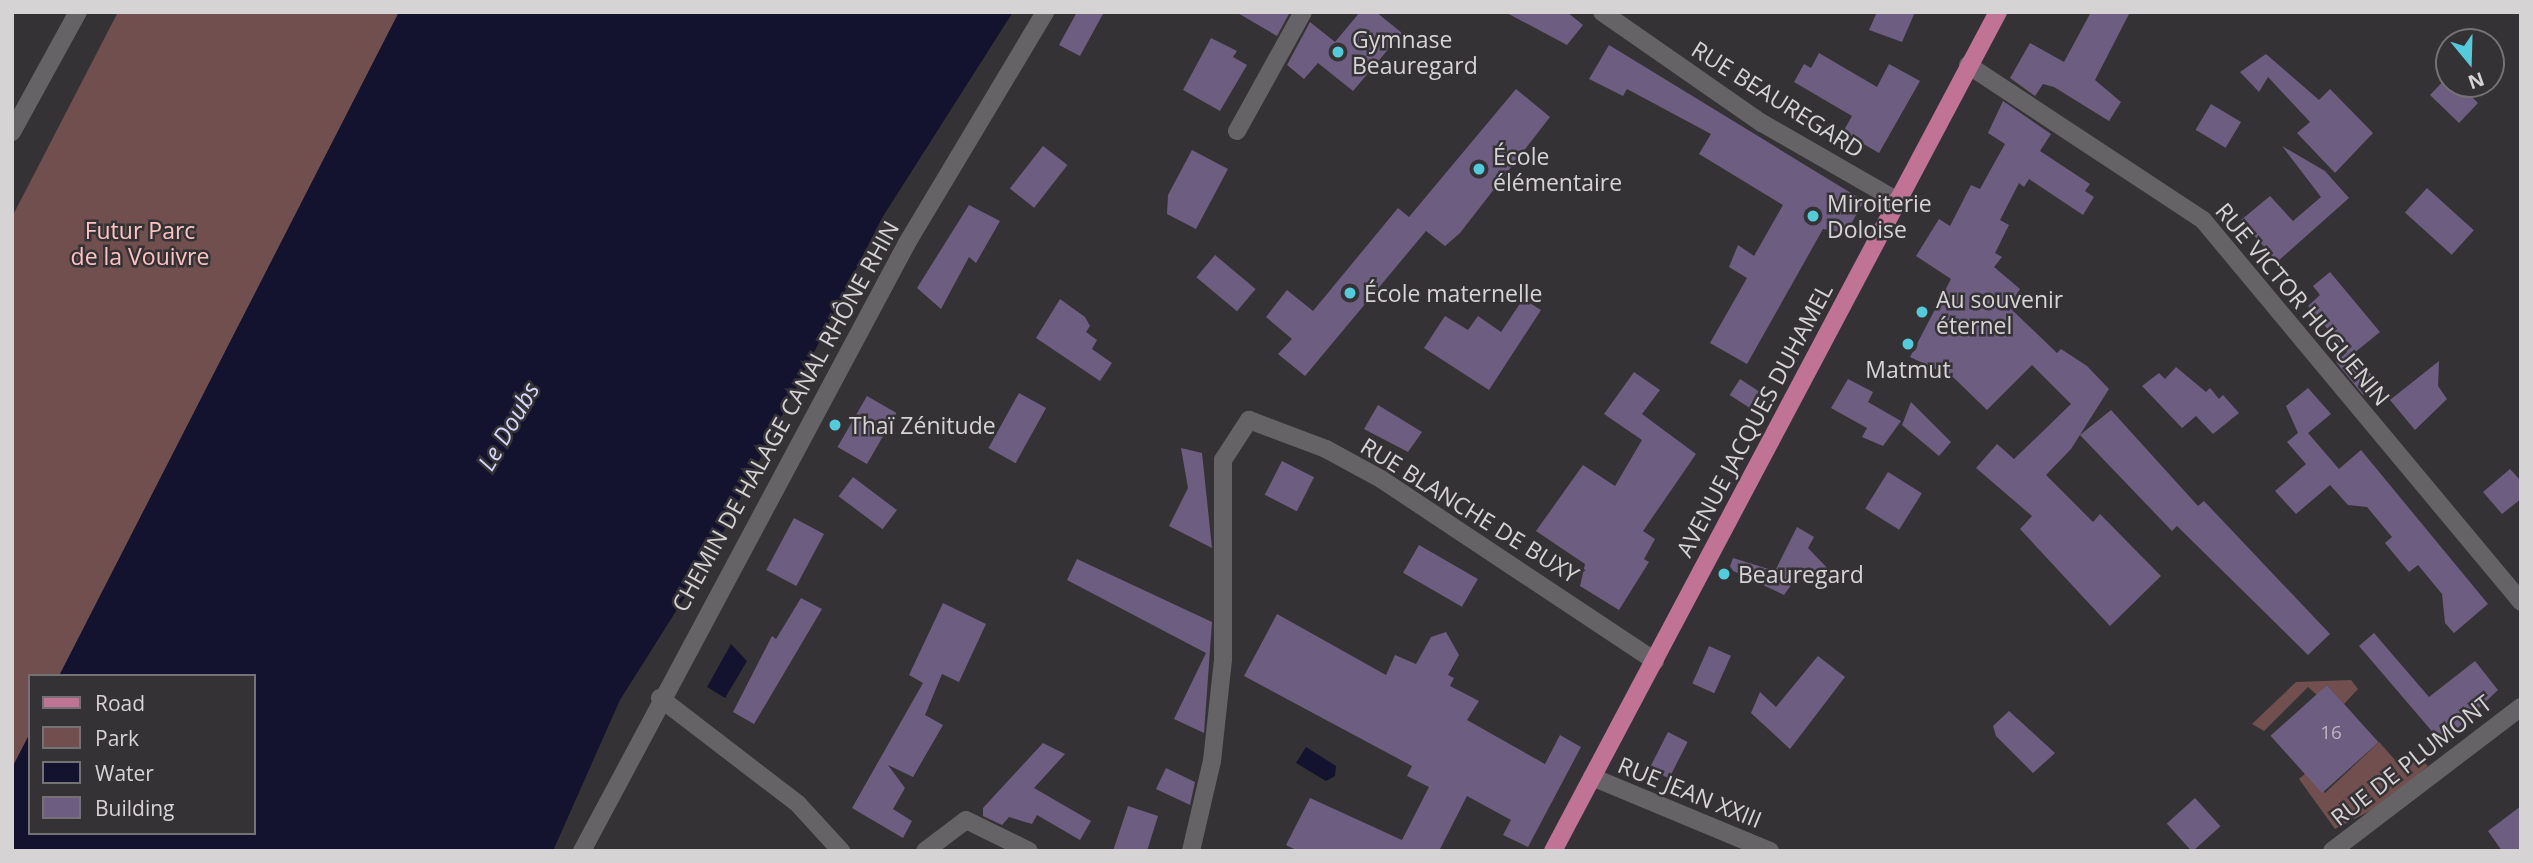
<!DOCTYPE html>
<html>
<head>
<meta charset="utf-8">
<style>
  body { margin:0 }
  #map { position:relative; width:2533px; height:863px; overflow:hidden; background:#353235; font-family:"Open Sans",sans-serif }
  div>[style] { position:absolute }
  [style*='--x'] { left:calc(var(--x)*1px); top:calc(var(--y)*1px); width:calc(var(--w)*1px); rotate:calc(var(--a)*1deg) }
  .green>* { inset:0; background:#714f4f }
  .water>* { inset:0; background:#131330 }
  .building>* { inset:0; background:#6d5d80; transform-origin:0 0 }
  .minor>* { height:18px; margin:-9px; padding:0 9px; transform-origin:9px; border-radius:9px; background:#666366 }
  .major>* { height:18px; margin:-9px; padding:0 9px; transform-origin:9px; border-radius:9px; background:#c07394 }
  .dots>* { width:19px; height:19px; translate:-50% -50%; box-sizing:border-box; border:4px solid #353235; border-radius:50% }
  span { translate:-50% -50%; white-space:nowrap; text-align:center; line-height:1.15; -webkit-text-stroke:5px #353235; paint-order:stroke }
  .number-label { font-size:19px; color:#bcb6c0 }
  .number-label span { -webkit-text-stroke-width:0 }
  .poi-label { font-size:23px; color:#d6d3d5 }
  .left { translate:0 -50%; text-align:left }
  .street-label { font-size:23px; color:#d6d3d5 }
  .park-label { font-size:23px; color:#fec2c0 }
  .water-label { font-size:24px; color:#d3d6fc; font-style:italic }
  .frame { position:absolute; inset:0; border:14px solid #d6d3d5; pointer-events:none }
  .legend { position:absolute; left:28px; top:674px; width:228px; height:161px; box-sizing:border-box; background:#353235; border:2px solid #757275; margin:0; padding:9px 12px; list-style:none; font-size:21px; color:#d6d3d5 }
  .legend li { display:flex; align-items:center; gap:14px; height:35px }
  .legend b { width:35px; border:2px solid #757275 }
  .north { position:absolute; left:2435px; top:28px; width:70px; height:70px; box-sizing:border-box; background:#353235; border:2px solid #757275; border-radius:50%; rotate:161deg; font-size:19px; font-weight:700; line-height:28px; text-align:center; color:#d6d3d5 }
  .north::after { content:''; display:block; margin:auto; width:24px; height:32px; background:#53cbda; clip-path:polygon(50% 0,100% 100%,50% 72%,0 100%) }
</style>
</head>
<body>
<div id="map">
  <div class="green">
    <div style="clip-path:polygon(118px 12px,399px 12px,59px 676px,30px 676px,30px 733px,12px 768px,12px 217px)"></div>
    <div style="clip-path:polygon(2351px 680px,2358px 689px,2344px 704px,2327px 685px,2317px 695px,2308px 687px,2264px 731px,2252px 724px,2296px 682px)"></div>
    <div style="clip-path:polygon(2379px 742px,2404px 770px,2419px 758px,2428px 766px,2387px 802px,2335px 829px,2299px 779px,2306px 773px,2325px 793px)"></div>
  </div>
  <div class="water">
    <div style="clip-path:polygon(399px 12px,1013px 12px,882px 218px,712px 554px,620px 700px,553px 851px,12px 851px,12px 768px,30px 733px,30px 833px,254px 833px,254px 676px,59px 676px)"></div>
    <div style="clip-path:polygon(731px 644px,747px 661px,725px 698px,707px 687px)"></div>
    <div style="clip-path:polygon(1306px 747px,1336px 766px,1335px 776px,1326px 781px,1296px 763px)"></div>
  </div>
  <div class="building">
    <div style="clip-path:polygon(1077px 12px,1104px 12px,1080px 56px,1059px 45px)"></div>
    <div style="clip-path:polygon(1236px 12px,1290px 12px,1277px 36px)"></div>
    <div style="clip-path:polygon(1360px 12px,1376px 12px,1402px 33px,1353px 91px,1318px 63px,1304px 79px,1287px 65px,1310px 22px,1335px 42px)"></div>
    <div style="clip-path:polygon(1505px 12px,1567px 12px,1583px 25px,1567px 45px)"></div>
    <div style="clip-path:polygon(1877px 12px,1915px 12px,1902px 42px,1869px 30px)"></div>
    <div style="clip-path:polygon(2091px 12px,2130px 12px,2095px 80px,2121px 102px,2109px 121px,2054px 87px,2043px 84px,2035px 96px,2010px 78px,2030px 43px,2064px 62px)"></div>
    <div style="clip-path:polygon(1211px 38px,1237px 51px,1233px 57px,1247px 65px,1220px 111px,1183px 90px)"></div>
    <div style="clip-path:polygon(1609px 45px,1864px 201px,1846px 233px,1823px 229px,1747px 364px,1710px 343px,1747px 278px,1729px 267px,1738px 245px,1754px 256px,1783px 205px,1699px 154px,1711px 134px,1627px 89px,1623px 96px,1589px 79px)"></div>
    <div style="clip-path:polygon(1819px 53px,1877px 87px,1889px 64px,1920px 81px,1879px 153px,1843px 132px,1852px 116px,1794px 82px,1804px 64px,1811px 68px)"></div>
    <div style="clip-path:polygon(2266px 54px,2319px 100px,2330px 89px,2373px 133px,2335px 173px,2297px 133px,2310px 122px,2268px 77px,2259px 92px,2240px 72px)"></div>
    <div style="clip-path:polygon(2449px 75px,2449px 84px,2459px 84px,2478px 103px,2459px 123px,2430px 95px)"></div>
    <div style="clip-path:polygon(1516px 89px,1550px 117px,1460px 233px,1445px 246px,1426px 231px,1305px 376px,1278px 354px,1292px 339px,1266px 317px,1287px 290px,1313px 311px,1398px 208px,1409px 217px)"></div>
    <div style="clip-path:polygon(2003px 101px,2051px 134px,2040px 151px,2090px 184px,2085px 191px,2094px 197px,2083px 215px,2029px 179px,2024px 187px,2019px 183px,2000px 220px,2009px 225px,1995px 253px,2002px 257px,1994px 267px,2020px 289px,2009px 307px,2057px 353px,2061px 349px,2087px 366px,2109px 389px,2071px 449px,2046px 475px,2093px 522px,2100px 514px,2161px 576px,2110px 626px,2020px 529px,2032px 516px,1976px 468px,1997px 444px,2014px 459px,2071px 404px,2032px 365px,1987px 410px,1954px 378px,1910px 357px,1951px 279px,1916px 256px,1939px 219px,1950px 226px,1971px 185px,1980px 189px,1991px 169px,2005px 144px,1988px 133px)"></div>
    <div style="left:2211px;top:104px;width:35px;height:30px;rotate:31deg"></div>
    <div style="left:1043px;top:146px;width:31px;height:54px;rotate:38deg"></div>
    <div style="clip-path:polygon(2282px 146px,2325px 171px,2349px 198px,2277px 262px,2241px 220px,2270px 196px,2293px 221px,2321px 197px)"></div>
    <div style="clip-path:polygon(1192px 150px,1228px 169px,1196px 229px,1167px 214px,1168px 195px)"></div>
    <div style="left:2427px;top:188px;width:63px;height:33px;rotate:42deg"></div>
    <div style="clip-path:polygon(969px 205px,1000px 221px,976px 263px,969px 257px,941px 309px,917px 288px)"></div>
    <div style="left:1215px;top:255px;width:53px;height:29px;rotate:40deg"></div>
    <div style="clip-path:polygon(2330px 272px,2380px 332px,2354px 353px,2377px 382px,2363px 395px,2336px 362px,2347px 352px,2308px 306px,2320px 295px,2313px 286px)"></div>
    <div style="clip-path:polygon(1060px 299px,1085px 317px,1090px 326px,1086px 332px,1097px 340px,1092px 349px,1112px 363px,1100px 381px,1036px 338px)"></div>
    <div style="clip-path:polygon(1523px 299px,1541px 310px,1489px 390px,1424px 348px,1445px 316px,1468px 330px,1478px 316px,1501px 332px)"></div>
    <div style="clip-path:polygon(2439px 361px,2438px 386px,2447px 399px,2415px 430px,2390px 400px)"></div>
    <div style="clip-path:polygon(2176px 367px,2206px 392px,2210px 388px,2219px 399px,2223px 395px,2239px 413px,2213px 434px,2196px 416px,2182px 428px,2142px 386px,2159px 373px,2165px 379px)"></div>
    <div style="clip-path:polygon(1634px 372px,1660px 390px,1642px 414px,1696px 454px,1643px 531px,1655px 539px,1644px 559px,1649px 562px,1619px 610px,1580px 586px,1585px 564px,1536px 531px,1583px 465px,1615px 486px,1642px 440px,1604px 414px)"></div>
    <div style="left:1740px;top:379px;width:31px;height:19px;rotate:33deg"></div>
    <div style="clip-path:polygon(1848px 379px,1873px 392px,1868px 402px,1901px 421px,1883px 446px,1862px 437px,1867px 428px,1831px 408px)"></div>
    <div style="clip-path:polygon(2308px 388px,2331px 414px,2308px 433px,2339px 469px,2361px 450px,2488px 604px,2454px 633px,2445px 623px,2442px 594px,2418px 565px,2409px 572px,2385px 543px,2392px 537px,2367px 507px,2348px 505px,2330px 485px,2296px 514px,2275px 491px,2306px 464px,2287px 442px,2298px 433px,2286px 406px)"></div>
    <div style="left:1019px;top:393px;width:31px;height:63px;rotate:29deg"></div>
    <div style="left:867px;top:396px;width:34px;height:59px;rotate:30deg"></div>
    <div style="clip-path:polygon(1911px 402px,1951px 442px,1939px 456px,1902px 425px)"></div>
    <div style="clip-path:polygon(1378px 405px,1422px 432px,1408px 452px,1364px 429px)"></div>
    <div style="clip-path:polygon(2111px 410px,2198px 506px,2204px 501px,2330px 634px,2308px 655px,2177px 526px,2172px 531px,2080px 435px)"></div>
    <div style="clip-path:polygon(1181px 448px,1202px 453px,1212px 548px,1169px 526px,1188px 488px)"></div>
    <div style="left:1282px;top:461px;width:36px;height:38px;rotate:27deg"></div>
    <div style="clip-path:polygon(2510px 469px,2521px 481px,2521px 499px,2502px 514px,2483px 492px)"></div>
    <div style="left:1888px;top:472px;width:40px;height:43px;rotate:32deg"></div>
    <div style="left:853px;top:477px;width:55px;height:24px;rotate:37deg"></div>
    <div style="left:794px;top:518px;width:34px;height:59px;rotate:28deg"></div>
    <div style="clip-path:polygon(1797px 527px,1814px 537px,1808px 548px,1834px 575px,1819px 590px,1799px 574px,1784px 595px,1729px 569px,1733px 558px,1775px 571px)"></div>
    <div style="left:1419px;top:545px;width:68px;height:32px;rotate:30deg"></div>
    <div style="clip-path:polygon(1077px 559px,1212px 622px,1204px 733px,1174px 719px,1206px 653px,1067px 580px)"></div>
    <div style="clip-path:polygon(801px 598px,822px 609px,754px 724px,733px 712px,772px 636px,776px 639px)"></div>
    <div style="clip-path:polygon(943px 603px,986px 624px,959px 682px,942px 674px,925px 715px,943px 725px,913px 777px,888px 765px,905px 788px,893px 809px,912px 821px,903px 838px,852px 808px,923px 683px,909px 675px)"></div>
    <div style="clip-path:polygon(1277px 614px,1386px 675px,1395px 655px,1416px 664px,1431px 637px,1446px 632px,1459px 655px,1448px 675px,1454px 678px,1450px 686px,1479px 701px,1467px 720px,1545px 764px,1560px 735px,1581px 747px,1528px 847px,1503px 835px,1511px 820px,1467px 796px,1439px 851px,1298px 851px,1286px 845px,1310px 798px,1402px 840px,1429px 787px,1407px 776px,1412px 766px,1244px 676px)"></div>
    <div style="clip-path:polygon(2374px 633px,2429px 697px,2475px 661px,2498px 690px,2442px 743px,2359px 646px)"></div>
    <div style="left:1709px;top:646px;width:24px;height:41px;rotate:24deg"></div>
    <div style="clip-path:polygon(1818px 656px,1845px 677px,1790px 749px,1751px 713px,1760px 692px,1776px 707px)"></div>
    <div style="left:2327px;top:685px;width:77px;height:76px;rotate:48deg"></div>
    <div style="clip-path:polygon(2009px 711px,2055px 753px,2033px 773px,1996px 736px,1993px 726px)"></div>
    <div style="left:1668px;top:732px;width:22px;height:41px;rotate:27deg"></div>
    <div style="clip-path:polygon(1043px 743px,1065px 754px,1034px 788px,1091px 821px,1080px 840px,1037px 815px,1032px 824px,1009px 817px,1002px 825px,983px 816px,983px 808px)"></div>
    <div style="clip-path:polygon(1166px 768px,1195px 782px,1190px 805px,1156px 789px)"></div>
    <div style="left:2195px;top:798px;width:38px;height:38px;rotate:48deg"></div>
    <div style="clip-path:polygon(1128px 806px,1158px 816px,1147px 851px,1113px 851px)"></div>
    <div style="clip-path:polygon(2521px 806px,2521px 851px,2502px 851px,2488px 831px)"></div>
  </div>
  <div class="minor">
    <div style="--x:1602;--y:12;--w:195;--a:34.8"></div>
    <div style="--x:1762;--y:123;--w:155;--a:29.9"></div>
    <div style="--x:1968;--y:65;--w:282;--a:33.4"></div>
    <div style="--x:2203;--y:220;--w:497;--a:50.2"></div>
    <div style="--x:1237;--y:131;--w:136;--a:-61"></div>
    <div style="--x:12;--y:132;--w:137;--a:-61.2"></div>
    <div style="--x:660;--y:698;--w:174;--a:37.5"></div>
    <div style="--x:798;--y:804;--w:64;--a:47.5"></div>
    <div style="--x:1592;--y:777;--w:193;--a:22.6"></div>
    <div style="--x:582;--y:851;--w:689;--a:-61.87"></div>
    <div style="--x:907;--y:243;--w:269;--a:-59.1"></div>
    <div style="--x:925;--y:851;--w:51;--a:-37.1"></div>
    <div style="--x:966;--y:820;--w:70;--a:26.2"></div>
    <div style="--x:1191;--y:851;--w:92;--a:-76.9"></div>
    <div style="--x:1212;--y:761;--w:103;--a:-83.8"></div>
    <div style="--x:1223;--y:659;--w:199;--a:-90"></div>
    <div style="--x:1223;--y:460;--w:48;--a:-57"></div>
    <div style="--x:1249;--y:420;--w:82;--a:20.6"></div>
    <div style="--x:1326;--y:449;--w:63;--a:28.6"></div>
    <div style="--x:1381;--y:479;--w:329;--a:33.6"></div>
    <div style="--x:2332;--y:851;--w:238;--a:-37.3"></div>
  </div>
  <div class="major">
    <div style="--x:1553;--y:851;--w:950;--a:-62.06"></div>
  </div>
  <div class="dots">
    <div style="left:1338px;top:52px;background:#53cbda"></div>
    <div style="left:1479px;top:169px;background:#53cbda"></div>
    <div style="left:1813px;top:216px;background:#53cbda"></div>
    <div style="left:1350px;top:293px;background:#53cbda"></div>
    <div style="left:1922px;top:312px;background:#53cbda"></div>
    <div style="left:1908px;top:344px;background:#53cbda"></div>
    <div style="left:835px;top:425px;background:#53cbda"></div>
    <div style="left:1724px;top:574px;background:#53cbda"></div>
  </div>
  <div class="number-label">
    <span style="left:2331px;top:733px">16</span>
  </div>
  <div class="poi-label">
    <span class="left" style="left:1352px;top:52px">Gymnase<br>Beauregard</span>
    <span class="left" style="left:1493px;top:169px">École<br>élémentaire</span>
    <span class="left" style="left:1827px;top:216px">Miroiterie<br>Doloise</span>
    <span class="left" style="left:1364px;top:293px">École maternelle</span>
    <span class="left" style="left:1936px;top:312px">Au souvenir<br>éternel</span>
    <span style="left:1908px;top:369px">Matmut</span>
    <span class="left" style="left:849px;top:425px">Thaï Zénitude</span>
    <span class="left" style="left:1738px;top:574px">Beauregard</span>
  </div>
  <div class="street-label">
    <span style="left:1778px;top:99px;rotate:32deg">RUE BEAUREGARD</span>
    <span style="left:2303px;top:304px;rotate:50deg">RUE VICTOR HUGUENIN</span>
    <span style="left:785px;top:416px;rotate:-61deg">CHEMIN DE HALAGE CANAL RHÔNE RHIN</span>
    <span style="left:1754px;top:420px;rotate:-62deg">AVENUE JACQUES DUHAMEL</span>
    <span style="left:1470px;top:510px;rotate:32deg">RUE BLANCHE DE BUXY</span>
    <span style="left:2411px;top:760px;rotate:-38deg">RUE DE PLUMONT</span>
    <span style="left:1690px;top:792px;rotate:22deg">RUE JEAN XXIII</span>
  </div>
  <div class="park-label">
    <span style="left:140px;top:243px">Futur Parc<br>de la Vouivre</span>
  </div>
  <div class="water-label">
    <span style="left:508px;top:426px;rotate:-60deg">Le Doubs</span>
  </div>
  <div class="frame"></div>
  <ul class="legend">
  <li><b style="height:9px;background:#c07394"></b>Road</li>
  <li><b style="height:19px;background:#714f4f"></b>Park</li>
  <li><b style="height:19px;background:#131330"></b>Water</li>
  <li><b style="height:19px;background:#6d5d80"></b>Building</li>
  </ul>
  <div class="north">N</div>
</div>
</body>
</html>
